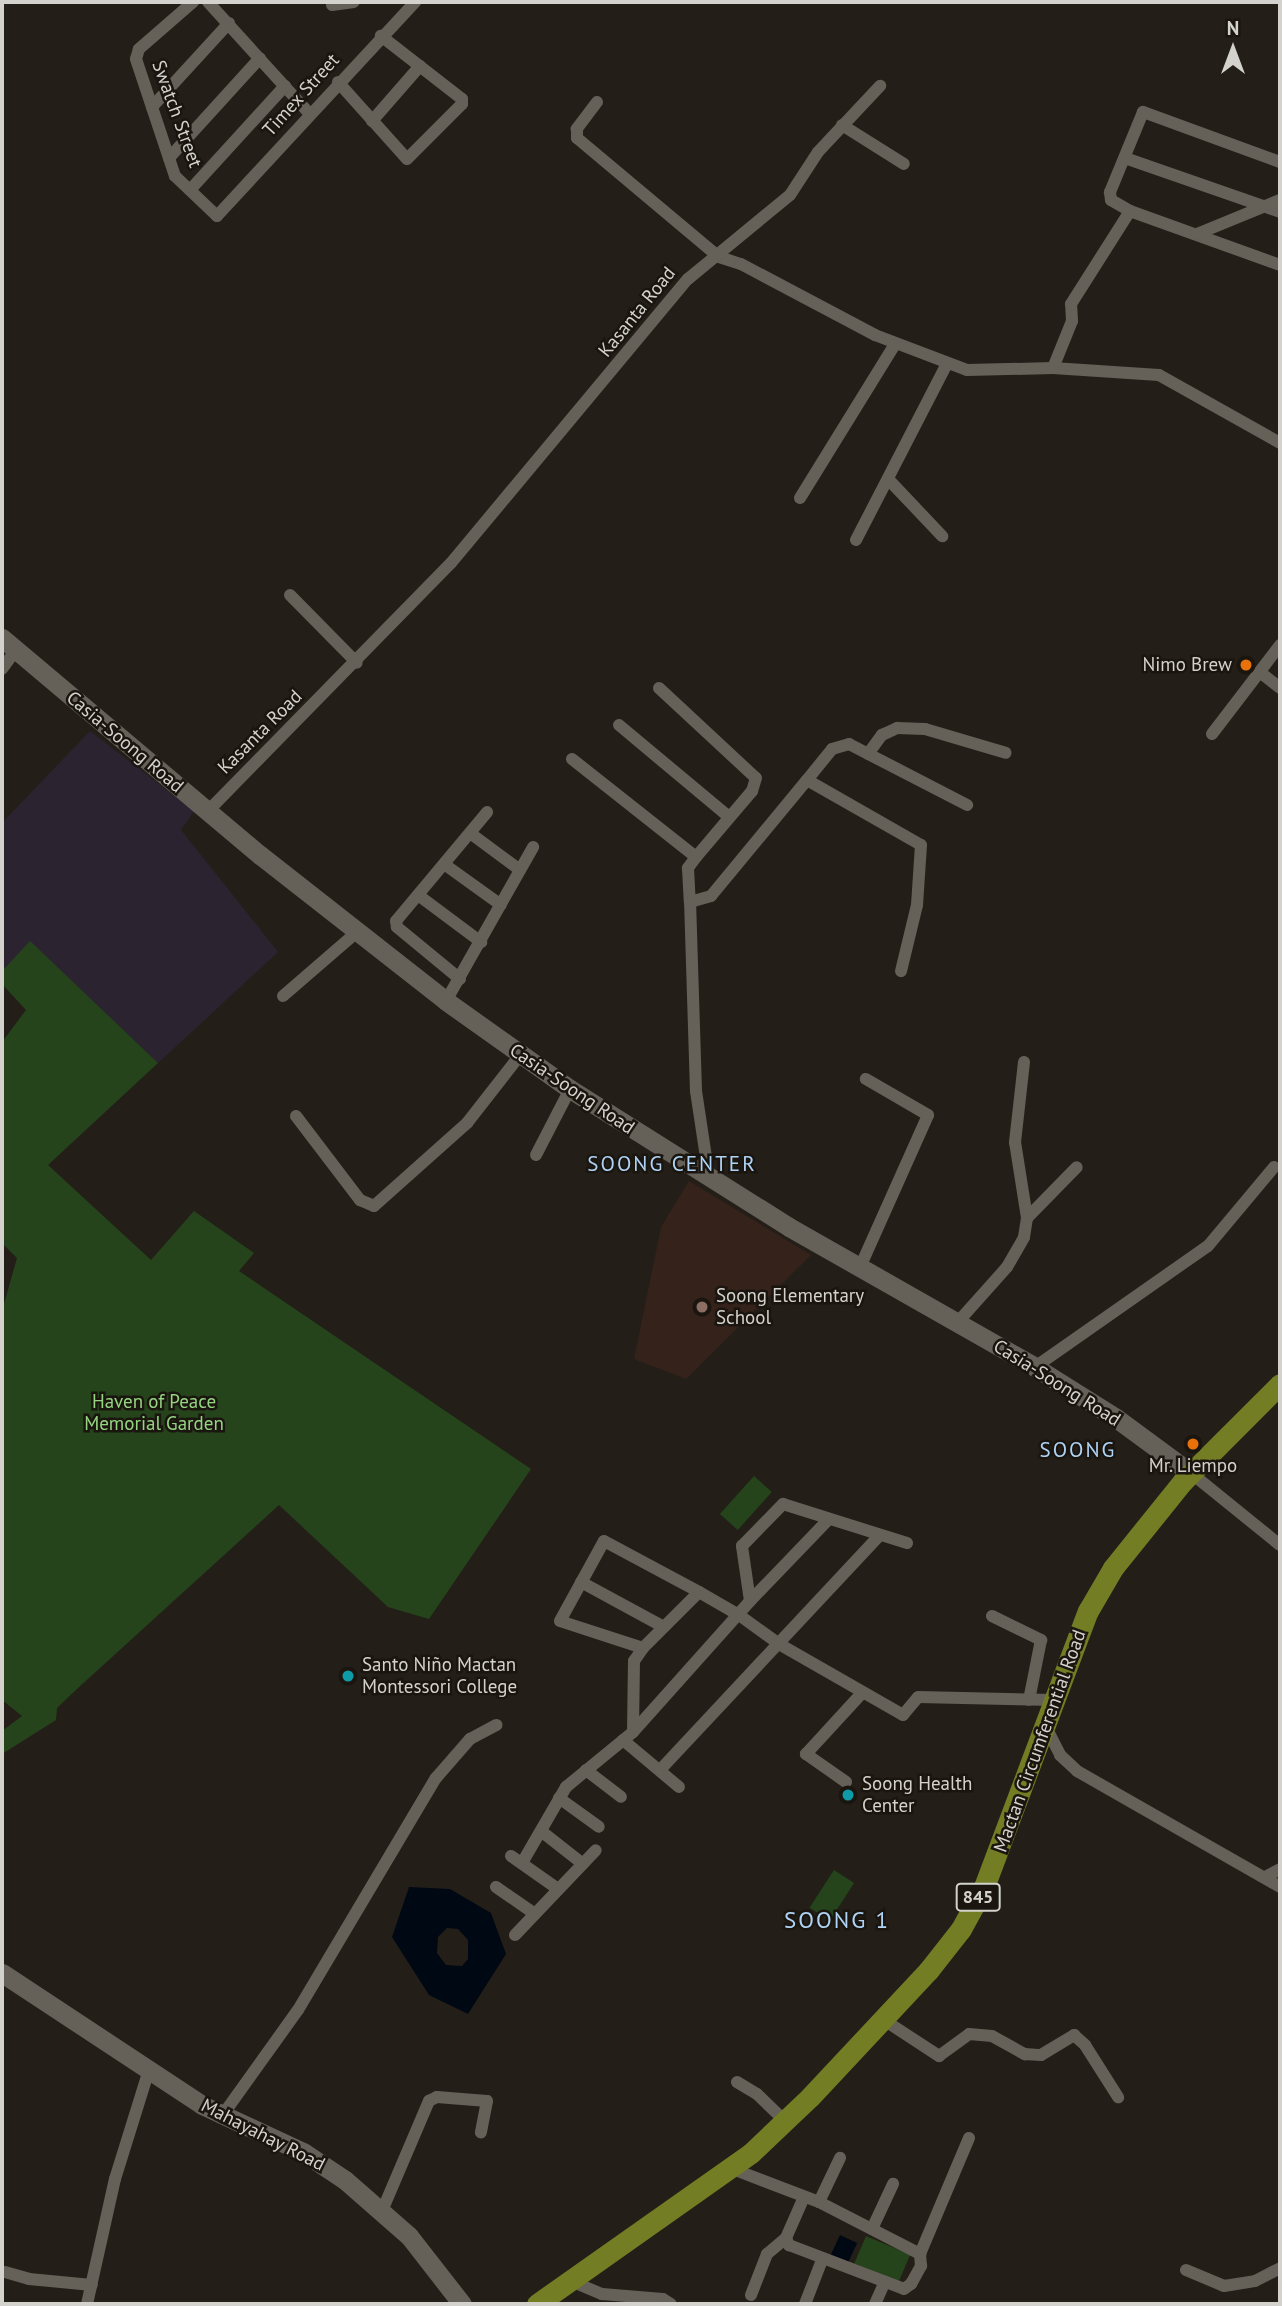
<!DOCTYPE html>
<html>
<head>
<meta charset="utf-8">
<style>
  body { margin:0 }
  #map { position:relative; width:1282px; height:2306px; overflow:hidden; background:#231f18; font-family:"PT Sans",sans-serif }
  div>[style] { position:absolute }
  [style*='--x'] { left:calc(var(--x)*1px); top:calc(var(--y)*1px); width:calc(var(--w)*1px); rotate:calc(var(--a)*1deg) }
  .industrial>* { inset:0; background:#2c2331 }
  .education>* { inset:0; background:#34221b }
  .green>* { inset:0; background:#25441b; transform-origin:0 0 }
  .water>* { inset:0; background:#000813; transform-origin:0 0 }
  .street>* { height:12px; margin:-6px; padding:0 6px; transform-origin:6px; border-radius:6px; background:#656058 }
  .secondary>* { height:19px; margin:-9.5px; padding:0 9.5px; transform-origin:9.5px; border-radius:9.5px; background:#656058 }
  .primary>* { height:21px; margin:-10.5px; padding:0 10.5px; transform-origin:10.5px; border-radius:10.5px; background:#727d24 }
  .dots>* { width:19px; height:19px; translate:-50% -50%; box-sizing:border-box; border:4px solid #1a160f; border-radius:50% }
  span { translate:-50% -50%; white-space:nowrap; text-align:center; line-height:1.15; -webkit-text-stroke:5px #1a160f; paint-order:stroke }
  .shield-label span { padding:2px 5px; background:#1a160f; border:2px solid; border-radius:5px; -webkit-text-stroke-width:0 }
  .shield-label { font-size:18px; color:#d4d2cd; font-weight:700 }
  .street-label { font-size:19px; color:#d4d2cd }
  .poi-label { font-size:19px; color:#d4d2cd }
  .right { translate:-100% -50%; text-align:right }
  .left { translate:0 -50%; text-align:left }
  .park-label { font-size:19px; color:#95d582 }
  .neighbourhood-label { font-size:21px; color:#afd3f4; letter-spacing:2px }
  .quarter-label { font-size:23px; color:#afd3f4; letter-spacing:2px }
  .frame { position:absolute; inset:0; border:4px solid #d4d2cd; pointer-events:none }
  .north { position:absolute; left:1198px; top:14px; width:70px; height:70px; -webkit-text-stroke:5px #1a160f; paint-order:stroke; rotate:0deg; font-size:19px; font-weight:700; line-height:28px; text-align:center; color:#d4d2cd }
  .north::after { content:''; display:block; margin:auto; width:24px; height:32px; background:#d4d2cd; clip-path:polygon(50% 0,100% 100%,50% 72%,0 100%) }
</style>
</head>
<body>
<div id="map">
  <div class="industrial">
    <div style="clip-path:polygon(90px 731px,194px 811px,181px 830px,278px 952px,158px 1063px,30px 942px,2px 971px,2px 823px)"></div>
  </div>
  <div class="education">
    <div style="clip-path:polygon(689px 1181px,811px 1255px,686px 1379px,634px 1359px,661px 1227px)"></div>
  </div>
  <div class="green">
    <div style="clip-path:polygon(30px 941px,158px 1063px,48px 1165px,151px 1260px,194px 1211px,254px 1253px,239px 1271px,531px 1469px,429px 1619px,388px 1607px,279px 1505px,78px 1688px,57px 1708px,56px 1720px,2px 1754px,2px 1731px,22px 1716px,2px 1700px,2px 1311px,17px 1258px,2px 1243px,2px 1042px,26px 1010px,2px 984px,2px 971px)"></div>
    <div style="left:754px;top:1476px;width:24px;height:51px;rotate:42deg"></div>
    <div style="left:834px;top:1870px;width:24px;height:45px;rotate:33deg"></div>
    <div style="left:866px;top:2236px;width:48px;height:30px;rotate:23deg"></div>
  </div>
  <div class="water">
    <div style="clip-path:polygon(evenodd,409px 1887px,450px 1889px,491px 1913px,506px 1954px,468px 2014px,429px 1995px,392px 1937px,409px 1887px,447px 1928px,458px 1929px,468px 1940px,468px 1959px,462px 1966px,446px 1965px,437px 1953px,438px 1937px,447px 1928px)"></div>
    <div style="left:840px;top:2235px;width:19px;height:24px;rotate:25deg"></div>
  </div>
  <div class="street">
    <div style="--x:193;--y:2;--w:72;--a:139"></div>
    <div style="--x:139;--y:49;--w:10;--a:107"></div>
    <div style="--x:136;--y:59;--w:123;--a:71.6"></div>
    <div style="--x:175;--y:176;--w:58;--a:43.6"></div>
    <div style="--x:217;--y:216;--w:292;--a:-47.2"></div>
    <div style="--x:208;--y:2;--w:151;--a:47.7"></div>
    <div style="--x:332;--y:5;--w:22;--a:-8"></div>
    <div style="--x:338;--y:82;--w:103;--a:48.1"></div>
    <div style="--x:407;--y:159;--w:78;--a:-45"></div>
    <div style="--x:462;--y:104;--w:5;--a:-90"></div>
    <div style="--x:462;--y:99;--w:103;--a:-142.1"></div>
    <div style="--x:597;--y:102;--w:34;--a:127"></div>
    <div style="--x:577;--y:129;--w:9;--a:90"></div>
    <div style="--x:577;--y:138;--w:185;--a:40"></div>
    <div style="--x:719;--y:257;--w:23;--a:18"></div>
    <div style="--x:741;--y:264;--w:152;--a:27.9"></div>
    <div style="--x:875;--y:335;--w:98;--a:20.8"></div>
    <div style="--x:967;--y:370;--w:86;--a:-1.3"></div>
    <div style="--x:1053;--y:368;--w:106;--a:3.8"></div>
    <div style="--x:1159;--y:375;--w:139;--a:29.3"></div>
    <div style="--x:152;--y:107;--w:114;--a:-47.5"></div>
    <div style="--x:372;--y:121;--w:73;--a:-48.9"></div>
    <div style="--x:842;--y:125;--w:73;--a:32.2"></div>
    <div style="--x:169;--y:158;--w:135;--a:-47.7"></div>
    <div style="--x:1125;--y:158;--w:164;--a:19.2"></div>
    <div style="--x:1280;--y:162;--w:146;--a:-159.9"></div>
    <div style="--x:1143;--y:112;--w:87;--a:112.4"></div>
    <div style="--x:1110;--y:192;--w:8;--a:83"></div>
    <div style="--x:1111;--y:200;--w:22;--a:30"></div>
    <div style="--x:1130;--y:211;--w:159;--a:19.8"></div>
    <div style="--x:190;--y:190;--w:141;--a:-47.6"></div>
    <div style="--x:1197;--y:234;--w:90;--a:-22.3"></div>
    <div style="--x:1053;--y:368;--w:51;--a:-68"></div>
    <div style="--x:1072;--y:321;--w:17;--a:-93"></div>
    <div style="--x:1071;--y:304;--w:110;--a:-57.6"></div>
    <div style="--x:888;--y:479;--w:79;--a:46.5"></div>
    <div style="--x:800;--y:498;--w:181;--a:-58.3"></div>
    <div style="--x:856;--y:540;--w:198;--a:-62.7"></div>
    <div style="--x:290;--y:595;--w:95;--a:45.4"></div>
    <div style="--x:2;--y:669;--w:24;--a:-54"></div>
    <div style="--x:1261;--y:673;--w:24;--a:38"></div>
    <div style="--x:659;--y:688;--w:132;--a:42.9"></div>
    <div style="--x:756;--y:778;--w:14;--a:107"></div>
    <div style="--x:752;--y:791;--w:87;--a:130.3"></div>
    <div style="--x:619;--y:725;--w:143;--a:39.9"></div>
    <div style="--x:1212;--y:734;--w:112;--a:-52.6"></div>
    <div style="--x:868;--y:754;--w:24;--a:-54"></div>
    <div style="--x:882;--y:735;--w:17;--a:-25"></div>
    <div style="--x:897;--y:728;--w:28;--a:2"></div>
    <div style="--x:925;--y:729;--w:84;--a:16.5"></div>
    <div style="--x:572;--y:759;--w:158;--a:38.3"></div>
    <div style="--x:696;--y:857;--w:14;--a:126"></div>
    <div style="--x:688;--y:868;--w:34;--a:87"></div>
    <div style="--x:807;--y:780;--w:40;--a:-51"></div>
    <div style="--x:832;--y:749;--w:18;--a:-16"></div>
    <div style="--x:849;--y:744;--w:133;--a:27.3"></div>
    <div style="--x:208;--y:811;--w:347;--a:-45.6"></div>
    <div style="--x:451;--y:563;--w:370;--a:-50.2"></div>
    <div style="--x:688;--y:279;--w:132;--a:-39.5"></div>
    <div style="--x:790;--y:195;--w:51;--a:-56.9"></div>
    <div style="--x:818;--y:152;--w:91;--a:-46.8"></div>
    <div style="--x:470;--y:833;--w:62;--a:36.5"></div>
    <div style="--x:444;--y:864;--w:70;--a:35.7"></div>
    <div style="--x:418;--y:895;--w:79;--a:36.7"></div>
    <div style="--x:460;--y:979;--w:82;--a:-140.5"></div>
    <div style="--x:397;--y:927;--w:6;--a:-99"></div>
    <div style="--x:396;--y:921;--w:142;--a:-50.1"></div>
    <div style="--x:283;--y:996;--w:99;--a:-40.9"></div>
    <div style="--x:446;--y:1001;--w:177;--a:-60.5"></div>
    <div style="--x:1024;--y:1062;--w:81;--a:96.4"></div>
    <div style="--x:1015;--y:1142;--w:77;--a:81"></div>
    <div style="--x:296;--y:1116;--w:106;--a:52.7"></div>
    <div style="--x:360;--y:1200;--w:15;--a:23"></div>
    <div style="--x:374;--y:1206;--w:125;--a:-41.7"></div>
    <div style="--x:467;--y:1123;--w:88;--a:-52"></div>
    <div style="--x:536;--y:1155;--w:74;--a:-62.7"></div>
    <div style="--x:709;--y:1177;--w:87;--a:-98.6"></div>
    <div style="--x:696;--y:1091;--w:189;--a:-91.8"></div>
    <div style="--x:690;--y:902;--w:22;--a:-16"></div>
    <div style="--x:711;--y:896;--w:151;--a:-50.4"></div>
    <div style="--x:807;--y:780;--w:131;--a:29.7"></div>
    <div style="--x:921;--y:845;--w:60;--a:93.8"></div>
    <div style="--x:917;--y:905;--w:68;--a:103.6"></div>
    <div style="--x:861;--y:1265;--w:164;--a:-65.9"></div>
    <div style="--x:928;--y:1115;--w:72;--a:-149.9"></div>
    <div style="--x:957;--y:1323;--w:75;--a:-48.2"></div>
    <div style="--x:1007;--y:1267;--w:34;--a:-60"></div>
    <div style="--x:1024;--y:1237;--w:19;--a:-81"></div>
    <div style="--x:1027;--y:1218;--w:71;--a:-45.6"></div>
    <div style="--x:1035;--y:1367;--w:211;--a:-35"></div>
    <div style="--x:1208;--y:1246;--w:103;--a:-50.1"></div>
    <div style="--x:1191;--y:1473;--w:114;--a:39"></div>
    <div style="--x:581;--y:1582;--w:94;--a:28.5"></div>
    <div style="--x:699;--y:1592;--w:79;--a:135"></div>
    <div style="--x:643;--y:1648;--w:87;--a:-162"></div>
    <div style="--x:560;--y:1621;--w:91;--a:-61.2"></div>
    <div style="--x:604;--y:1541;--w:108;--a:28.2"></div>
    <div style="--x:699;--y:1592;--w:46;--a:29.9"></div>
    <div style="--x:739;--y:1615;--w:49;--a:35.9"></div>
    <div style="--x:779;--y:1644;--w:143;--a:29.8"></div>
    <div style="--x:903;--y:1715;--w:23;--a:-50"></div>
    <div style="--x:918;--y:1697;--w:137;--a:1.3"></div>
    <div style="--x:750;--y:1601;--w:114;--a:-46.1"></div>
    <div style="--x:992;--y:1616;--w:55;--a:26.1"></div>
    <div style="--x:1041;--y:1640;--w:61;--a:101.3"></div>
    <div style="--x:1046;--y:1727;--w:31;--a:63"></div>
    <div style="--x:1060;--y:1755;--w:23;--a:43"></div>
    <div style="--x:1077;--y:1771;--w:234;--a:29.7"></div>
    <div style="--x:633;--y:1732;--w:71;--a:-89.2"></div>
    <div style="--x:634;--y:1661;--w:16;--a:-55"></div>
    <div style="--x:623;--y:1740;--w:73;--a:40"></div>
    <div style="--x:586;--y:1770;--w:44;--a:37.6"></div>
    <div style="--x:660;--y:1770;--w:322;--a:-46.9"></div>
    <div style="--x:846;--y:1782;--w:49;--a:-145"></div>
    <div style="--x:806;--y:1754;--w:84;--a:-47.4"></div>
    <div style="--x:559;--y:1798;--w:49;--a:35.9"></div>
    <div style="--x:541;--y:1831;--w:53;--a:38.2"></div>
    <div style="--x:511;--y:1856;--w:57;--a:35.1"></div>
    <div style="--x:522;--y:1863;--w:88;--a:-59.9"></div>
    <div style="--x:566;--y:1787;--w:87;--a:-39.4"></div>
    <div style="--x:633;--y:1732;--w:176;--a:-48.2"></div>
    <div style="--x:750;--y:1601;--w:56;--a:-98.3"></div>
    <div style="--x:742;--y:1546;--w:59;--a:-45.7"></div>
    <div style="--x:783;--y:1504;--w:130;--a:17.5"></div>
    <div style="--x:1267;--y:1876;--w:15;--a:-28"></div>
    <div style="--x:496;--y:1887;--w:47;--a:34.7"></div>
    <div style="--x:515;--y:1935;--w:117;--a:-46.4"></div>
    <div style="--x:884;--y:2020;--w:66;--a:33.2"></div>
    <div style="--x:939;--y:2056;--w:37;--a:-36"></div>
    <div style="--x:969;--y:2034;--w:23;--a:5"></div>
    <div style="--x:992;--y:2036;--w:38;--a:29"></div>
    <div style="--x:1025;--y:2054;--w:16;--a:4"></div>
    <div style="--x:1041;--y:2055;--w:39;--a:-31"></div>
    <div style="--x:1074;--y:2035;--w:15;--a:42"></div>
    <div style="--x:1085;--y:2045;--w:62;--a:57.6"></div>
    <div style="--x:737;--y:2082;--w:23;--a:31"></div>
    <div style="--x:757;--y:2094;--w:37;--a:44"></div>
    <div style="--x:222;--y:2116;--w:130;--a:-54.4"></div>
    <div style="--x:298;--y:2010;--w:270;--a:-59.3"></div>
    <div style="--x:436;--y:1778;--w:52;--a:-48.9"></div>
    <div style="--x:470;--y:1739;--w:30;--a:-28"></div>
    <div style="--x:730;--y:2168;--w:95;--a:20.9"></div>
    <div style="--x:819;--y:2202;--w:114;--a:27.2"></div>
    <div style="--x:804;--y:2197;--w:45;--a:113.7"></div>
    <div style="--x:786;--y:2238;--w:8;--a:67"></div>
    <div style="--x:789;--y:2245;--w:123;--a:20.9"></div>
    <div style="--x:904;--y:2289;--w:9;--a:-36"></div>
    <div style="--x:911;--y:2284;--w:21;--a:-61"></div>
    <div style="--x:921;--y:2266;--w:12;--a:-95"></div>
    <div style="--x:920;--y:2254;--w:126;--a:-67.1"></div>
    <div style="--x:819;--y:2202;--w:49;--a:-64.5"></div>
    <div style="--x:382;--y:2211;--w:120;--a:-66.9"></div>
    <div style="--x:429;--y:2101;--w:9;--a:-27"></div>
    <div style="--x:437;--y:2097;--w:50;--a:4.6"></div>
    <div style="--x:487;--y:2101;--w:32;--a:101"></div>
    <div style="--x:872;--y:2229;--w:50;--a:-65"></div>
    <div style="--x:1186;--y:2270;--w:41;--a:22.8"></div>
    <div style="--x:1224;--y:2286;--w:31;--a:-9"></div>
    <div style="--x:1255;--y:2281;--w:28;--a:-27"></div>
    <div style="--x:5;--y:2272;--w:25;--a:16"></div>
    <div style="--x:29;--y:2279;--w:63;--a:5.4"></div>
    <div style="--x:571;--y:2281;--w:34;--a:23"></div>
    <div style="--x:602;--y:2294;--w:61;--a:4.7"></div>
    <div style="--x:663;--y:2299;--w:9;--a:32"></div>
    <div style="--x:751;--y:2295;--w:44;--a:-68.7"></div>
    <div style="--x:767;--y:2254;--w:25;--a:-40"></div>
    <div style="--x:87;--y:2304;--w:128;--a:-77.4"></div>
    <div style="--x:115;--y:2179;--w:114;--a:-72.7"></div>
    <div style="--x:805;--y:2304;--w:47;--a:-68.9"></div>
    <div style="--x:875;--y:2304;--w:22;--a:-66"></div>
  </div>
  <div class="secondary">
    <div style="--x:2;--y:638;--w:337;--a:40.1"></div>
    <div style="--x:260;--y:855;--w:236;--a:38.1"></div>
    <div style="--x:446;--y:1001;--w:152;--a:35.4"></div>
    <div style="--x:570;--y:1089;--w:259;--a:32.2"></div>
    <div style="--x:789;--y:1227;--w:283;--a:29.6"></div>
    <div style="--x:1035;--y:1367;--w:96;--a:32.2"></div>
    <div style="--x:1116;--y:1418;--w:93;--a:36.3"></div>
    <div style="--x:2;--y:1973;--w:240;--a:33.4"></div>
    <div style="--x:202;--y:2105;--w:111;--a:25"></div>
    <div style="--x:303;--y:2152;--w:50;--a:33.7"></div>
    <div style="--x:345;--y:2180;--w:85;--a:41.2"></div>
    <div style="--x:409;--y:2236;--w:86;--a:52.1"></div>
  </div>
  <div class="primary">
    <div style="--x:537;--y:2304;--w:262;--a:-35.2"></div>
    <div style="--x:751;--y:2153;--w:81;--a:-43.5"></div>
    <div style="--x:810;--y:2097;--w:173;--a:-46.9"></div>
    <div style="--x:928;--y:1971;--w:53;--a:-51.8"></div>
    <div style="--x:961;--y:1929;--w:48;--a:-61.3"></div>
    <div style="--x:984;--y:1887;--w:295;--a:-69.4"></div>
    <div style="--x:1088;--y:1611;--w:50;--a:-59.8"></div>
    <div style="--x:1113;--y:1568;--w:112;--a:-51.2"></div>
    <div style="--x:1183;--y:1481;--w:137;--a:-45"></div>
  </div>
  <div class="dots">
    <div style="left:1246px;top:665px;background:#e8710a"></div>
    <div style="left:702px;top:1307px;background:#8d6e63"></div>
    <div style="left:1193px;top:1444px;background:#e8710a"></div>
    <div style="left:348px;top:1676px;background:#0f9aa8"></div>
    <div style="left:848px;top:1795px;background:#0f9aa8"></div>
  </div>
  <div class="shield-label">
    <span style="left:978px;top:1897px">845</span>
  </div>
  <div class="street-label">
    <span style="left:301px;top:95px;rotate:-48deg">Timex Street</span>
    <span style="left:177px;top:114px;rotate:70deg">Swatch Street</span>
    <span style="left:637px;top:312px;rotate:-51deg">Kasanta Road</span>
    <span style="left:260px;top:732px;rotate:-45deg">Kasanta Road</span>
    <span style="left:125px;top:742px;rotate:40deg">Casia-Soong Road</span>
    <span style="left:572px;top:1089px;rotate:34deg">Casia-Soong Road</span>
    <span style="left:1057px;top:1383px;rotate:32deg">Casia-Soong Road</span>
    <span style="left:1040px;top:1741px;rotate:-70deg">Mactan Circumferential Road</span>
    <span style="left:263px;top:2135px;rotate:27deg">Mahayahay Road</span>
  </div>
  <div class="poi-label">
    <span class="right" style="left:1232px;top:665px">Nimo Brew</span>
    <span class="left" style="left:716px;top:1307px">Soong Elementary<br>School</span>
    <span style="left:1193px;top:1466px">Mr. Liempo</span>
    <span class="left" style="left:362px;top:1676px">Santo Niño Mactan<br>Montessori College</span>
    <span class="left" style="left:862px;top:1795px">Soong Health<br>Center</span>
  </div>
  <div class="park-label">
    <span style="left:154px;top:1413px">Haven of Peace<br>Memorial Garden</span>
  </div>
  <div class="neighbourhood-label">
    <span style="left:672px;top:1164px">SOONG CENTER</span>
    <span style="left:1078px;top:1450px">SOONG</span>
  </div>
  <div class="quarter-label">
    <span style="left:837px;top:1920px">SOONG 1</span>
  </div>
  <div class="frame"></div>
  <div class="north">N</div>
</div>
</body>
</html>
